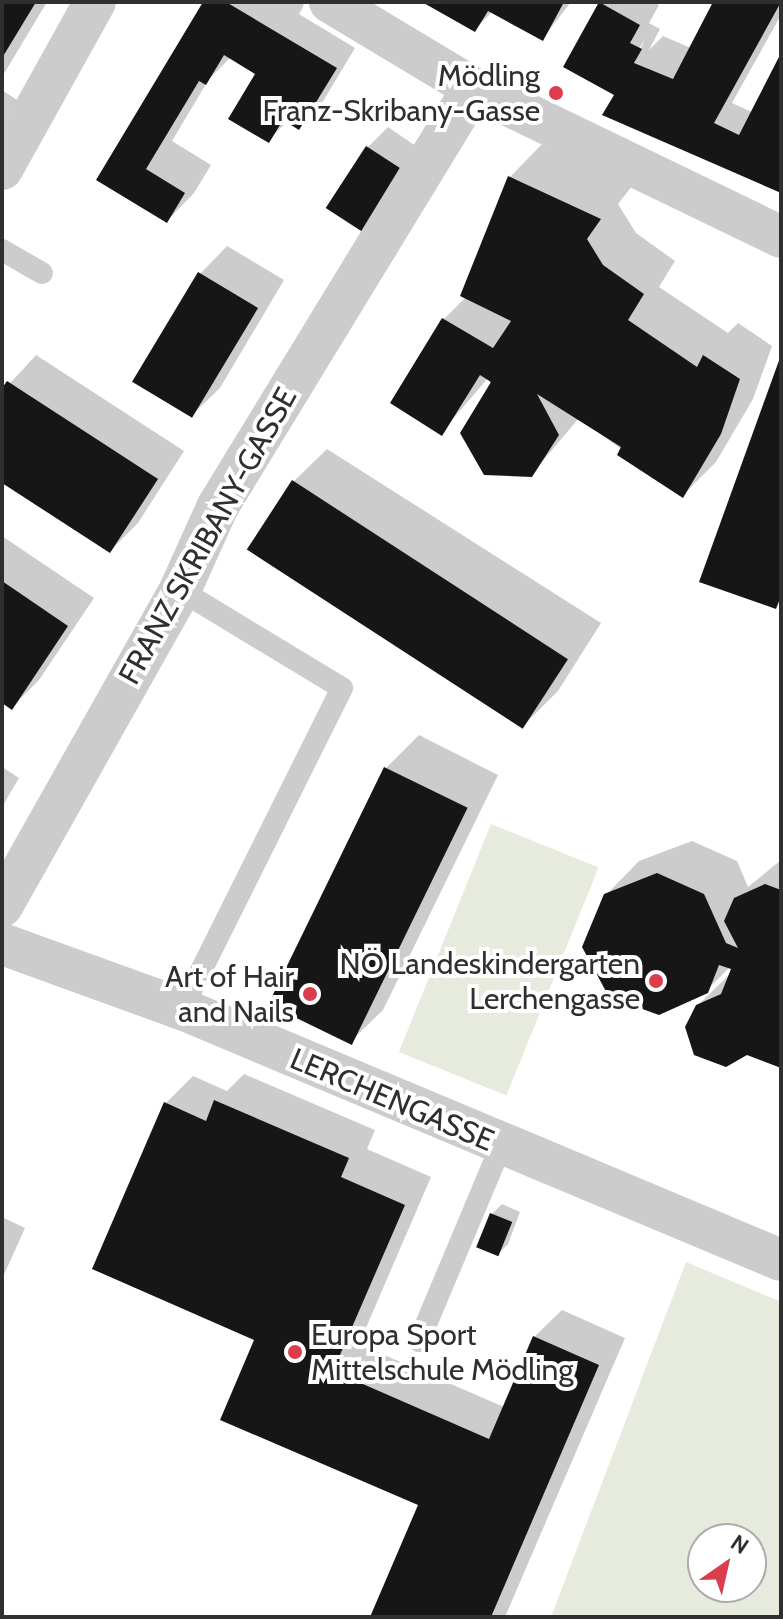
<!DOCTYPE html>
<html>
<head>
<meta charset="utf-8">
<style>
  body { margin:0 }
  #map { position:relative; width:783px; height:1619px; overflow:hidden; background:#fff; font-family:Cabin,sans-serif }
  div>[style] { position:absolute }
  [style*='--x'] { left:calc(var(--x)*1px); top:calc(var(--y)*1px); width:calc(var(--w)*1px); rotate:calc(var(--a)*1deg) }
  .green>* { inset:0; background:#e6ebde; transform-origin:0 0 }
  .shadow>* { inset:0; background:#0003 }
  .building>* { inset:0; background:#161616; transform-origin:0 0 }
  .lane>* { height:22px; margin:-11px; padding:0 11px; transform-origin:11px; border-radius:11px; background:#ccc }
  .street>* { height:42px; margin:-21px; padding:0 21px; transform-origin:21px; border-radius:21px; background:#ccc }
  .dots>* { width:22px; height:22px; translate:-50% -50%; box-sizing:border-box; border:4px solid #fff; border-radius:50% }
  span { translate:-50% -50%; white-space:nowrap; text-align:center; line-height:1.15; -webkit-text-stroke:8px #fff; paint-order:stroke }
  .poi-label { font-size:30px; color:#2f2f2f }
  .right { translate:-100% -50%; text-align:right }
  .left { translate:0 -50%; text-align:left }
  .street-label { font-size:30px; color:#2f2f2f }
  .frame { position:absolute; inset:0; border:4px solid #2f2f2f; pointer-events:none }
  .north { position:absolute; left:687px; top:1523px; width:80px; height:80px; box-sizing:border-box; background:#fff; border:2px solid #acacac; border-radius:50%; rotate:34deg; font-size:22px; font-weight:700; line-height:32px; text-align:center; color:#2f2f2f }
  .north::after { content:''; display:block; margin:auto; width:28px; height:36px; background:#db3d4c; clip-path:polygon(50% 0,100% 100%,50% 72%,0 100%) }
</style>
</head>
<body>
<div id="map">
  <div class="green">
    <div style="left:491px;top:824px;width:116px;height:246px;rotate:22deg"></div>
    <div style="clip-path:polygon(evenodd,686px 1262px,781px 1302px,781px 1617px,551px 1617px,686px 1262px,703px 1539px,751px 1539px,751px 1587px,703px 1587px,703px 1539px)"></div>
  </div>
  <div class="shadow">
    <div style="clip-path:polygon(2px 2px,47px 2px,2px 77px)"></div>
    <div style="clip-path:polygon(205px 2px,299px 2px,304px 5px,299px 14px,355px 48px,319px 108px,299px 128px,288px 121px,268px 140px,257px 73px,231px 57px,209px 79px,172px 141px,211px 165px,194px 193px,167px 221px,99px 180px)"></div>
    <div style="clip-path:polygon(426px 2px,571px 2px,543px 38px,493px 11px,475px 29px)"></div>
    <div style="clip-path:polygon(evenodd,653px 2px,659px 5px,649px 23px,660px 29px,649px 50px,663px 36px,691px 48px,716px 2px,781px 2px,781px 15px,732px 103px,754px 113px,781px 59px,781px 191px,621px 88px,601px 3px,653px 2px,645px 39px,630px 73px,625px 73px,645px 39px)"></div>
    <div style="clip-path:polygon(2px 90px,17px 100px,2px 126px)"></div>
    <div style="clip-path:polygon(388px 127px,432px 157px,327px 207px,368px 147px)"></div>
    <div style="clip-path:polygon(542px 144px,632px 186px,618px 204px,636px 233px,675px 261px,659px 287px,728px 333px,738px 323px,772px 346px,753px 399px,716px 462px,683px 495px,579px 418px,531px 475px,488px 378px,441px 433px,444px 319px,466px 297px,510px 177px)"></div>
    <div style="clip-path:polygon(227px 246px,284px 280px,220px 388px,192px 415px,200px 274px)"></div>
    <div style="clip-path:polygon(36px 355px,184px 451px,138px 523px,110px 551px,2px 481px,2px 392px)"></div>
    <div style="clip-path:polygon(327px 449px,601px 623px,558px 691px,525px 724px,294px 481px)"></div>
    <div style="clip-path:polygon(2px 536px,94px 598px,39px 680px,12px 707px,2px 701px)"></div>
    <div style="clip-path:polygon(419px 735px,498px 775px,383px 1010px,350px 1042px,386px 768px)"></div>
    <div style="clip-path:polygon(2px 767px,19px 778px,2px 807px)"></div>
    <div style="clip-path:polygon(692px 841px,737px 861px,748px 887px,781px 860px,781px 1066px,697px 1006px,732px 972px,730px 967px,706px 991px,606px 895px,639px 861px)"></div>
    <div style="clip-path:polygon(244px 1074px,375px 1130px,367px 1149px,431px 1177px,359px 1344px,504px 1407px,534px 1337px,562px 1310px,625px 1338px,505px 1617px,372px 1617px,420px 1504px,257px 1339px,166px 1103px,193px 1076px,227px 1091px)"></div>
    <div style="clip-path:polygon(502px 1204px,520px 1212px,508px 1244px,498px 1254px,492px 1214px)"></div>
    <div style="clip-path:polygon(2px 1217px,25px 1228px,2px 1279px)"></div>
  </div>
  <div class="building">
    <div style="clip-path:polygon(2px 2px,36px 2px,2px 58px)"></div>
    <div style="clip-path:polygon(203px 2px,226px 2px,337px 68px,299px 130px,283px 120px,269px 143px,228px 119px,255px 74px,224px 55px,206px 85px,199px 81px,146px 169px,185px 193px,167px 223px,96px 180px)"></div>
    <div style="clip-path:polygon(422px 2px,564px 2px,543px 41px,488px 11px,475px 32px)"></div>
    <div style="clip-path:polygon(599px 2px,640px 25px,630px 43px,642px 49px,634px 63px,673px 79px,713px 2px,781px 2px,714px 123px,739px 135px,781px 53px,781px 193px,602px 115px,614px 95px,563px 67px)"></div>
    <div style="left:366px;top:146px;width:57px;height:74px;rotate:33deg"></div>
    <div style="clip-path:polygon(508px 176px,601px 219px,587px 239px,603px 265px,644px 294px,628px 320px,697px 367px,703px 355px,740px 379px,721px 434px,683px 498px,617px 455px,621px 447px,537px 394px,559px 435px,532px 477px,484px 475px,460px 433px,491px 382px,480px 375px,442px 436px,390px 403px,442px 318px,493px 348px,511px 321px,460px 296px)"></div>
    <div style="left:198px;top:272px;width:70px;height:128px;rotate:31deg"></div>
    <div style="clip-path:polygon(781px 355px,781px 596px,776px 609px,699px 582px)"></div>
    <div style="clip-path:polygon(7px 381px,158px 479px,110px 553px,2px 483px,2px 388px)"></div>
    <div style="left:292px;top:480px;width:329px;height:83px;rotate:33deg"></div>
    <div style="clip-path:polygon(2px 581px,68px 626px,12px 710px,2px 703px)"></div>
    <div style="left:384px;top:767px;width:93px;height:264px;rotate:26deg"></div>
    <div style="clip-path:polygon(657px 873px,704px 894px,726px 943px,738px 948px,724px 921px,734px 898px,765px 884px,781px 890px,781px 1068px,747px 1055px,726px 1067px,694px 1055px,685px 1027px,696px 1005px,721px 994px,731px 969px,719px 965px,708px 993px,659px 1015px,609px 997px,582px 947px,604px 894px)"></div>
    <div style="clip-path:polygon(214px 1100px,349px 1158px,341px 1177px,405px 1205px,333px 1371px,489px 1439px,533px 1336px,599px 1365px,491px 1617px,370px 1617px,418px 1505px,220px 1420px,254px 1340px,92px 1269px,164px 1102px,206px 1121px)"></div>
    <div style="left:490px;top:1213px;width:24px;height:37px;rotate:22deg"></div>
  </div>
  <div class="lane">
    <div style="--x:2;--y:250;--w:46;--a:29.9"></div>
    <div style="--x:180;--y:590;--w:189;--a:31.2"></div>
    <div style="--x:342;--y:688;--w:359;--a:116.5"></div>
    <div style="--x:419;--y:1341;--w:212;--a:-67.2"></div>
  </div>
  <div class="street">
    <div style="--x:330;--y:2;--w:167;--a:31"></div>
    <div style="--x:473;--y:88;--w:342;--a:25.8"></div>
    <div style="--x:2;--y:169;--w:191;--a:-60.9"></div>
    <div style="--x:2;--y:906;--w:363;--a:-60.6"></div>
    <div style="--x:180;--y:590;--w:92;--a:-65.7"></div>
    <div style="--x:218;--y:506;--w:490;--a:-58.6"></div>
    <div style="--x:2;--y:944;--w:191;--a:19.9"></div>
    <div style="--x:182;--y:1009;--w:649;--a:22.74"></div>
  </div>
  <div class="dots">
    <div style="left:556px;top:93px;background:#db3d4c"></div>
    <div style="left:656px;top:981px;background:#db3d4c"></div>
    <div style="left:310px;top:994px;background:#db3d4c"></div>
    <div style="left:295px;top:1352px;background:#db3d4c"></div>
  </div>
  <div class="poi-label">
    <span class="right" style="left:540px;top:93px">Mödling<br>Franz-Skribany-Gasse</span>
    <span class="right" style="left:640px;top:981px">NÖ Landeskindergarten<br>Lerchengasse</span>
    <span class="right" style="left:294px;top:994px">Art of Hair<br>and Nails</span>
    <span class="left" style="left:311px;top:1352px">Europa Sport<br>Mittelschule Mödling</span>
  </div>
  <div class="street-label">
    <span style="left:208px;top:536px;rotate:-61deg">FRANZ SKRIBANY-GASSE</span>
    <span style="left:392px;top:1100px;rotate:23deg">LERCHENGASSE</span>
  </div>
  <div class="frame"></div>
  <div class="north">N</div>
</div>
</body>
</html>
